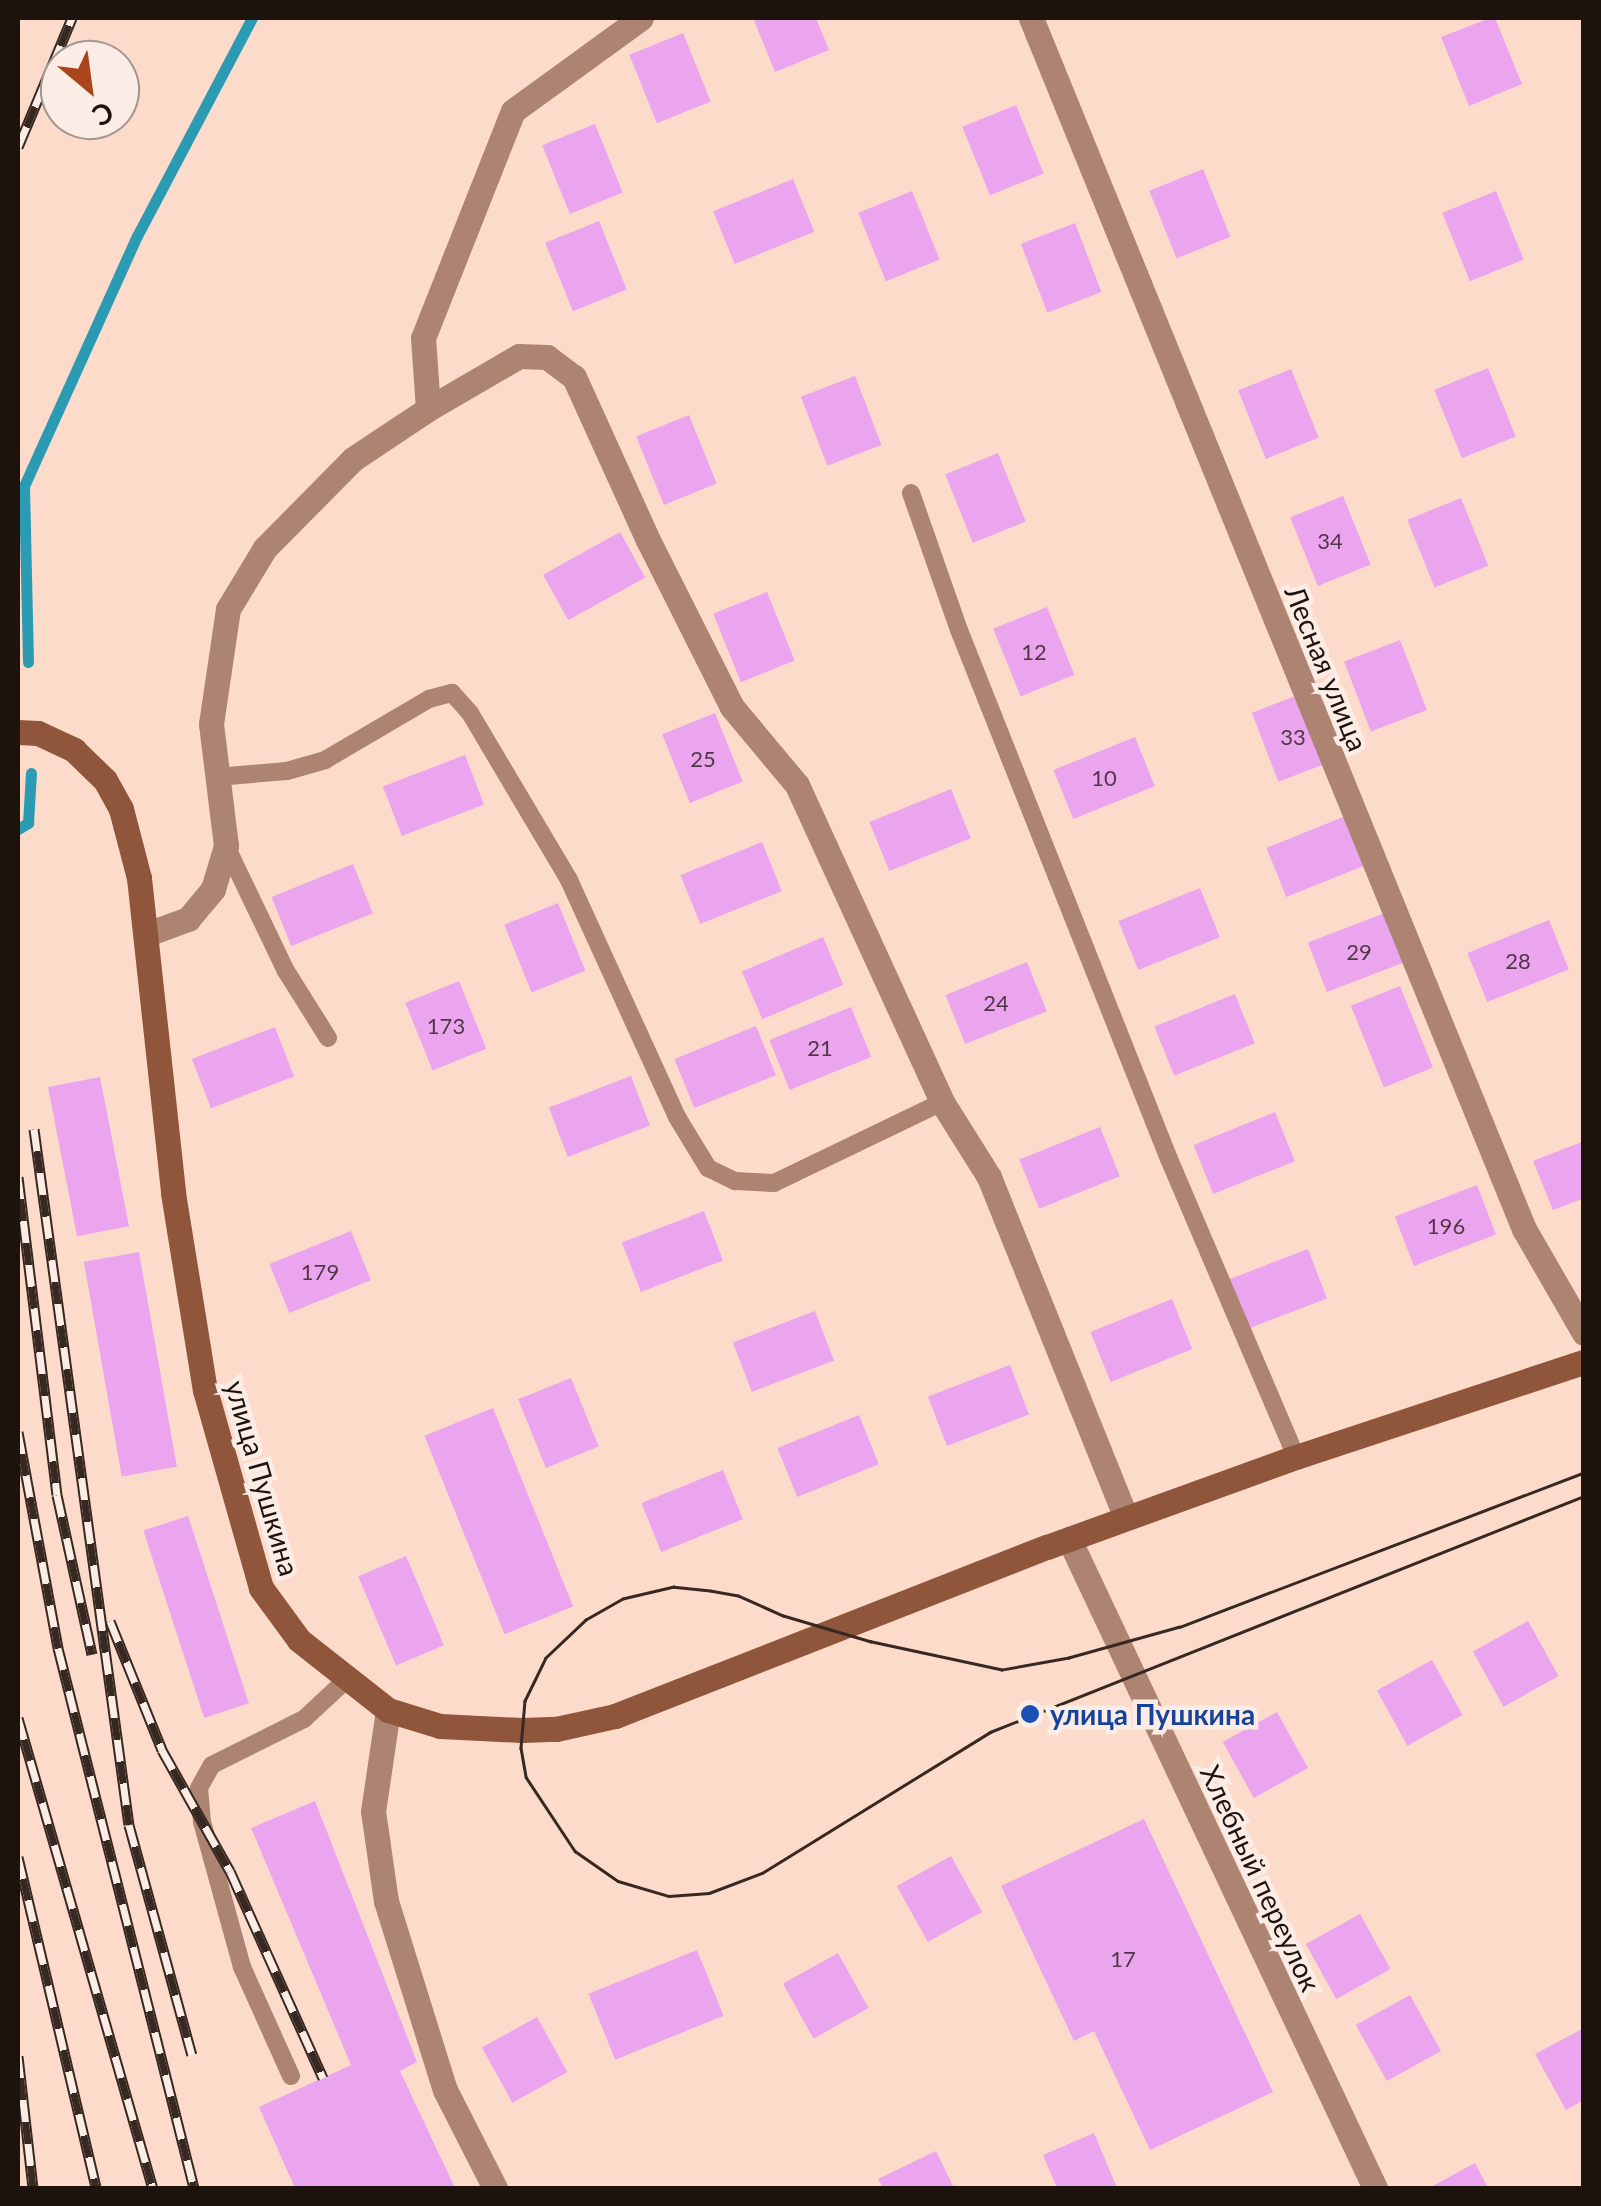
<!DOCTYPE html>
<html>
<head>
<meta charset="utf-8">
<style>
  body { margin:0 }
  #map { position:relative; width:1601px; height:2206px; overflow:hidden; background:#fddbcb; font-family:Lato,sans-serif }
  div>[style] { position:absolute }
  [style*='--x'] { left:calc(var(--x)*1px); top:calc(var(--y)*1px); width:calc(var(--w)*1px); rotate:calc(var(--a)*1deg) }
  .stream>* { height:11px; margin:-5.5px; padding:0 5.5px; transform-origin:5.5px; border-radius:5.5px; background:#2b9ab3 }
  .building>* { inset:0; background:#eba5ef; transform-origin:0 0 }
  .lane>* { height:18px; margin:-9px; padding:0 9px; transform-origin:9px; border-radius:9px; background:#ad8472 }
  .street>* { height:25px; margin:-12.5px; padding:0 12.5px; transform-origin:12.5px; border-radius:12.5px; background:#ad8472 }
  .secondary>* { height:25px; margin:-12.5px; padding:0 12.5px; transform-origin:12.5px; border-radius:12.5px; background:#90563b }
  .tram>* { height:2.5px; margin:-1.25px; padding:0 1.25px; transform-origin:1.25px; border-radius:1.25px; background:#372922 }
  .rail>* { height:11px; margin-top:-5.5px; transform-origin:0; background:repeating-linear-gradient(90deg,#fbede6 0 22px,#372922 0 44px); box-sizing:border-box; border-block:2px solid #372922 }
  .dots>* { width:28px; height:28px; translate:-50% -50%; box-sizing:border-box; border:5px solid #fbede6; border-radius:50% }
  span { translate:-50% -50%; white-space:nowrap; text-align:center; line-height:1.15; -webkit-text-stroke:9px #fbede6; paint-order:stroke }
  .number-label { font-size:22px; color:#513746 }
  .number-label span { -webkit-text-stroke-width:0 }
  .street-label { font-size:28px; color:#1e120d }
  .transit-label { font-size:28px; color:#164399; font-weight:700 }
  .left { translate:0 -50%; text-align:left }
  .frame { position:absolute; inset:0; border:20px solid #1e120d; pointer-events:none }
  .north { position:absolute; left:40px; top:40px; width:100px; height:100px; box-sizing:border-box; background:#fbede6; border:2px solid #a3958f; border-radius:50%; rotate:151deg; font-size:28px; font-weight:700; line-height:40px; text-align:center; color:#1e120d }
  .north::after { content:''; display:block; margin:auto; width:35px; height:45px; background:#aa441a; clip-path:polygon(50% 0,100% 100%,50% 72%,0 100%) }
</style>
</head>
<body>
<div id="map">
  <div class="stream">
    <div style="--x:28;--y:662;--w:176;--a:-91.3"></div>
    <div style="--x:24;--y:486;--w:274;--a:-65.7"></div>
    <div style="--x:137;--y:236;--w:246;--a:-62.2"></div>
    <div style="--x:18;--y:829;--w:12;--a:-31"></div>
    <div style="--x:28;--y:823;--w:50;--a:-86.6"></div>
  </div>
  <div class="building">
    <div style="clip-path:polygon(753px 18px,816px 18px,829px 50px,775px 72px)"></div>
    <div style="clip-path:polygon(1490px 18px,1495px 18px,1522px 84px,1469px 106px,1441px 37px)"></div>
    <div style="left:683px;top:33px;width:74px;height:58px;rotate:68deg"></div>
    <div style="left:1016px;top:105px;width:74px;height:58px;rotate:68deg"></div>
    <div style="left:595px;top:124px;width:74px;height:57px;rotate:68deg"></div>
    <div style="left:1203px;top:169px;width:73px;height:58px;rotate:68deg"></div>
    <div style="left:793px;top:179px;width:57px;height:86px;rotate:68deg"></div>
    <div style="left:912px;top:191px;width:74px;height:58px;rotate:68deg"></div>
    <div style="left:1496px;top:191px;width:74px;height:58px;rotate:68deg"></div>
    <div style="left:599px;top:221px;width:74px;height:58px;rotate:68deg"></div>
    <div style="left:1075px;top:223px;width:74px;height:58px;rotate:69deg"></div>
    <div style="left:1488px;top:368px;width:74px;height:58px;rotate:68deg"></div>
    <div style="left:1291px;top:369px;width:74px;height:57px;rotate:68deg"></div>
    <div style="left:855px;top:376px;width:74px;height:58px;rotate:69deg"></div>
    <div style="left:689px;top:415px;width:74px;height:57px;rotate:68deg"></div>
    <div style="left:998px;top:453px;width:74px;height:57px;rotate:68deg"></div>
    <div style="left:1343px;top:496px;width:74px;height:57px;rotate:68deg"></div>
    <div style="left:1461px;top:498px;width:73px;height:58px;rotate:68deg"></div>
    <div style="left:620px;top:532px;width:52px;height:88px;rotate:61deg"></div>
    <div style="left:767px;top:592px;width:74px;height:58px;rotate:68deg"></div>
    <div style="left:1047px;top:607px;width:73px;height:58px;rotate:68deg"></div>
    <div style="left:1400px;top:640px;width:75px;height:60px;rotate:69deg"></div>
    <div style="left:1306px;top:692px;width:74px;height:58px;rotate:69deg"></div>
    <div style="left:715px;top:713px;width:74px;height:57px;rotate:68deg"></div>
    <div style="left:1135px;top:737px;width:53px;height:88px;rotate:68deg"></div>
    <div style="left:465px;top:755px;width:53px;height:88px;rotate:69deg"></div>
    <div style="left:951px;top:789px;width:53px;height:88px;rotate:68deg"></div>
    <div style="left:1348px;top:815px;width:53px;height:88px;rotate:68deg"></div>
    <div style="left:762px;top:842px;width:53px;height:88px;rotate:68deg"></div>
    <div style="left:353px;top:864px;width:53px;height:88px;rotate:68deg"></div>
    <div style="left:1200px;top:888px;width:53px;height:88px;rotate:68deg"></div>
    <div style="left:558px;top:903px;width:73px;height:58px;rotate:68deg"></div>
    <div style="left:1390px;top:911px;width:53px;height:88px;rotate:69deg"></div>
    <div style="left:1549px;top:920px;width:53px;height:88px;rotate:68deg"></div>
    <div style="left:823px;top:937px;width:52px;height:88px;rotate:67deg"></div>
    <div style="left:1027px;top:962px;width:53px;height:88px;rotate:68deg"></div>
    <div style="left:459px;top:981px;width:73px;height:58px;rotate:68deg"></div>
    <div style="left:1400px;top:986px;width:88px;height:53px;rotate:68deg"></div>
    <div style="left:1235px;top:994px;width:53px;height:87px;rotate:68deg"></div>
    <div style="left:851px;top:1007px;width:54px;height:88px;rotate:68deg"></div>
    <div style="left:756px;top:1026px;width:53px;height:88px;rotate:68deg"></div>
    <div style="left:275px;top:1027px;width:53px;height:89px;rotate:69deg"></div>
    <div style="left:631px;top:1076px;width:53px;height:88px;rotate:69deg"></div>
    <div style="left:100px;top:1077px;width:152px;height:53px;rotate:79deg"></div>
    <div style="left:1275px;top:1112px;width:53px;height:88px;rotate:68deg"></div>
    <div style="left:1100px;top:1127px;width:53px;height:87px;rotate:68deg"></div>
    <div style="clip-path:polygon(1584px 1141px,1584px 1198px,1553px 1210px,1533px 1161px)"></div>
    <div style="left:1477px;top:1185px;width:53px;height:88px;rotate:69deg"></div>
    <div style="left:704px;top:1211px;width:53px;height:88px;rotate:69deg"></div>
    <div style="left:351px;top:1231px;width:53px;height:88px;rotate:68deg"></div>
    <div style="left:1308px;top:1249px;width:53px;height:88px;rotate:69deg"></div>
    <div style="left:139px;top:1252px;width:218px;height:56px;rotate:80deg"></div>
    <div style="left:1172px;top:1299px;width:54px;height:88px;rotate:68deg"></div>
    <div style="left:815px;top:1311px;width:53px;height:88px;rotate:69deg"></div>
    <div style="left:1010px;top:1365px;width:53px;height:88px;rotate:69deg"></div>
    <div style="left:571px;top:1378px;width:74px;height:57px;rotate:68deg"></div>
    <div style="left:493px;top:1408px;width:214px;height:74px;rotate:68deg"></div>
    <div style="left:859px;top:1415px;width:53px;height:88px;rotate:68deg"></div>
    <div style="left:723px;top:1470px;width:53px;height:88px;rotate:68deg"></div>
    <div style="left:188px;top:1516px;width:197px;height:47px;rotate:72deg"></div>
    <div style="left:406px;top:1556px;width:97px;height:52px;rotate:67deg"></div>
    <div style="left:1528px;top:1621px;width:63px;height:63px;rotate:61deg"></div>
    <div style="left:1432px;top:1660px;width:63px;height:63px;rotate:61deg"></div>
    <div style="left:1277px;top:1712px;width:64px;height:62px;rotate:61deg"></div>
    <div style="clip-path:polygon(315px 1801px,417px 2062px,400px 2071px,455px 2188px,295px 2188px,259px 2107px,351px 2065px,251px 1828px)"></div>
    <div style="clip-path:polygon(1144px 1819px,1273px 2092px,1150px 2150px,1094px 2031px,1074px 2041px,1001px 1886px)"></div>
    <div style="left:951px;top:1856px;width:64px;height:62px;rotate:61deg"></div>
    <div style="left:1360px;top:1914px;width:63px;height:62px;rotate:61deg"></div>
    <div style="left:697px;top:1950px;width:71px;height:117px;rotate:68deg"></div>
    <div style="left:838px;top:1953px;width:63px;height:63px;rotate:61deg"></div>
    <div style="left:1410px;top:1995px;width:64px;height:62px;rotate:61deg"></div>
    <div style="left:537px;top:2017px;width:63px;height:63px;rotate:61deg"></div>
    <div style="clip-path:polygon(1584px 2028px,1584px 2100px,1566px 2110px,1535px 2054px)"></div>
    <div style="clip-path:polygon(1094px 2133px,1117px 2188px,1057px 2188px,1043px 2155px)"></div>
    <div style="clip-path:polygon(936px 2151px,954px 2188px,883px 2188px,878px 2179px)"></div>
    <div style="clip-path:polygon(1475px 2163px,1488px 2188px,1429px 2188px)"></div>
  </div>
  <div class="lane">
    <div style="--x:911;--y:493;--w:145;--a:70.7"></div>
    <div style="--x:959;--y:630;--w:569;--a:68.35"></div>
    <div style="--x:1169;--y:1159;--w:324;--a:66.9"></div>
    <div style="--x:217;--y:777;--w:70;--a:-4.9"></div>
    <div style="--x:287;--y:771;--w:40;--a:-16"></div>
    <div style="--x:325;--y:760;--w:121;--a:-30.4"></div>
    <div style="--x:429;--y:699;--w:24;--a:-15"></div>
    <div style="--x:452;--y:693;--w:27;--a:48"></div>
    <div style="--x:470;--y:713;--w:194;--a:59.3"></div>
    <div style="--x:569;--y:880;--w:260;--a:65.5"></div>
    <div style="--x:677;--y:1117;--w:60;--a:58.7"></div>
    <div style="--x:708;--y:1168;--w:30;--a:26"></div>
    <div style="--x:735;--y:1181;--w:39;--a:3"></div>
    <div style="--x:774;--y:1183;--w:187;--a:-25.7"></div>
    <div style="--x:226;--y:846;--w:139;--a:64.4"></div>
    <div style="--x:286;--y:971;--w:79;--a:57.9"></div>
    <div style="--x:291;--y:2076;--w:120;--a:-114.2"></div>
    <div style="--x:242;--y:1967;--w:150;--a:-105.4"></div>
    <div style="--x:202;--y:1822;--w:34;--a:-95"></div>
    <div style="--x:199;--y:1788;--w:26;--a:-61"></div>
    <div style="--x:212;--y:1765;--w:103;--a:-26.6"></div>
    <div style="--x:304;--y:1719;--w:57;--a:-42.9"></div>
  </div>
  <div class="street">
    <div style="--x:1031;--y:18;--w:1308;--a:67.85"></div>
    <div style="--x:1524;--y:1229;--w:120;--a:60"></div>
    <div style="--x:428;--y:409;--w:105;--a:-30.2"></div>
    <div style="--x:519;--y:356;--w:28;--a:2"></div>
    <div style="--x:547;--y:357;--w:34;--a:37"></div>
    <div style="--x:574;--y:377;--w:179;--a:65.6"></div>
    <div style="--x:648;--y:540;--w:187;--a:63.3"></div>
    <div style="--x:732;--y:707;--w:102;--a:50.2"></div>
    <div style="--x:797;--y:785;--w:349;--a:65.4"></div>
    <div style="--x:942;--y:1102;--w:89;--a:57.9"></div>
    <div style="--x:989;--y:1177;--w:367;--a:68.1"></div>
    <div style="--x:147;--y:934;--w:44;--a:-20.1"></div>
    <div style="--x:188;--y:919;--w:39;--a:-50"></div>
    <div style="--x:213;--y:889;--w:45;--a:-73.2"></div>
    <div style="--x:226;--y:846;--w:123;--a:-97"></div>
    <div style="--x:211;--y:724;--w:116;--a:-81.6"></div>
    <div style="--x:228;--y:609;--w:71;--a:-58.8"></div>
    <div style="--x:265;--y:548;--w:125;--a:-45.3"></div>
    <div style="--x:353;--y:459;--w:90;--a:-33.7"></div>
    <div style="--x:428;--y:409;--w:71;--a:-94"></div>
    <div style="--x:423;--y:338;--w:244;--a:-68.4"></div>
    <div style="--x:513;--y:111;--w:158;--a:-36"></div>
    <div style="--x:1069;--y:1539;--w:718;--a:64.76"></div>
    <div style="--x:388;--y:1710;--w:102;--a:98.4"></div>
    <div style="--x:373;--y:1811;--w:91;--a:81.8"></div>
    <div style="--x:386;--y:1901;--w:198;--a:72.7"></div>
    <div style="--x:445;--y:2090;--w:110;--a:63"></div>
  </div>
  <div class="secondary">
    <div style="--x:18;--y:732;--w:20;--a:3"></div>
    <div style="--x:38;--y:733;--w:40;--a:25"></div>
    <div style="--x:74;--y:750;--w:43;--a:44.1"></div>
    <div style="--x:105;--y:780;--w:33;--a:61"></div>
    <div style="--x:121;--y:809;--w:71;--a:75.4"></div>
    <div style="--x:139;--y:878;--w:317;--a:83.8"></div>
    <div style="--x:173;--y:1193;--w:200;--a:80.8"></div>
    <div style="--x:205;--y:1390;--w:206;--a:74.2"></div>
    <div style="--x:261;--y:1588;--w:64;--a:53.8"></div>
    <div style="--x:299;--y:1640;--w:113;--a:38.2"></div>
    <div style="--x:388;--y:1710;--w:54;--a:17.1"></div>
    <div style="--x:440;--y:1726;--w:82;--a:2.8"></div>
    <div style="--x:522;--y:1730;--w:34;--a:-2"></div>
    <div style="--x:556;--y:1729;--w:60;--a:-12.4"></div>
    <div style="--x:615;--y:1716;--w:464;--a:-21.4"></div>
    <div style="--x:1047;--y:1547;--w:265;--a:-19.9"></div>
    <div style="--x:1296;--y:1457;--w:303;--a:-18.3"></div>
  </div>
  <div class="tram">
    <div style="--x:1584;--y:1473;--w:432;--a:159.1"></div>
    <div style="--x:1180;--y:1627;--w:115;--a:164.4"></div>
    <div style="--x:1069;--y:1658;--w:68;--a:169.8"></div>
    <div style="--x:1002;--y:1670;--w:134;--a:-167.9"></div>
    <div style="--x:871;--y:1642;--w:92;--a:-163.5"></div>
    <div style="--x:783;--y:1616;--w:49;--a:-156"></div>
    <div style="--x:738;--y:1596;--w:28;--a:-170"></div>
    <div style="--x:710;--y:1591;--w:36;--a:-174"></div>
    <div style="--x:674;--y:1587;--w:52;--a:166.8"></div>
    <div style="--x:623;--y:1599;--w:43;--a:150.4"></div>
    <div style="--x:586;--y:1620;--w:55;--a:136.5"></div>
    <div style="--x:546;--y:1658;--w:48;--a:116"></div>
    <div style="--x:525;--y:1701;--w:47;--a:94.9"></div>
    <div style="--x:521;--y:1748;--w:29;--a:80"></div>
    <div style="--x:526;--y:1777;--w:89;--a:56.5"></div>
    <div style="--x:575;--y:1851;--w:52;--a:34.9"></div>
    <div style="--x:618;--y:1881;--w:53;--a:16.4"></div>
    <div style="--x:669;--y:1896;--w:40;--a:-4.3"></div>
    <div style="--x:709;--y:1893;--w:57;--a:-20.7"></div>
    <div style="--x:762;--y:1873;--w:268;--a:-31.7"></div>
    <div style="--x:990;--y:1732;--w:639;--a:-21.67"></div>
  </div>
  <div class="rail">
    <div style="--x:18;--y:147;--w:140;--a:-67.3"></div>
    <div style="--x:34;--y:1129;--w:702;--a:82.23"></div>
    <div style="--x:129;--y:1825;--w:238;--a:74.7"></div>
    <div style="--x:18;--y:1177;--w:320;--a:83"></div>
    <div style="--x:57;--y:1495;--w:163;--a:77.6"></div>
    <div style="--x:18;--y:1432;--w:220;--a:79.5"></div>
    <div style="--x:58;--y:1648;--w:557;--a:75.86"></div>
    <div style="--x:110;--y:1621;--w:139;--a:68"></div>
    <div style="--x:162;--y:1750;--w:139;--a:60.7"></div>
    <div style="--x:230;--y:1871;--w:227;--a:65.8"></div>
    <div style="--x:18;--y:1718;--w:489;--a:74"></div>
    <div style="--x:18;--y:1857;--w:340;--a:76.7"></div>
    <div style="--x:18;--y:2056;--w:133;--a:83.5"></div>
  </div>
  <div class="dots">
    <div style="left:1030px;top:1714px;background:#1a4fb4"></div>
  </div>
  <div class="number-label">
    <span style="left:1330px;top:541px">34</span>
    <span style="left:1034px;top:652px">12</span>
    <span style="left:1293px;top:737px">33</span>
    <span style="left:703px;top:759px">25</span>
    <span style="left:1104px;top:778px">10</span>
    <span style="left:1359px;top:952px">29</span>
    <span style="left:1518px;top:961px">28</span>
    <span style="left:996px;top:1003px">24</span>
    <span style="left:446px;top:1026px">173</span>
    <span style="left:820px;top:1048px">21</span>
    <span style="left:1446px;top:1226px">196</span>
    <span style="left:320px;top:1272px">179</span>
    <span style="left:1123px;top:1959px">17</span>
  </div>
  <div class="street-label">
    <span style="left:1327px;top:668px;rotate:68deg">Лесная улица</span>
    <span style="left:263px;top:1478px;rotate:74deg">улица Пушкина</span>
    <span style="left:1261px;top:1878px;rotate:65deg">Хлебный переулок</span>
  </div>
  <div class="transit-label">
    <span class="left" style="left:1050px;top:1714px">улица Пушкина</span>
  </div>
  <div class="frame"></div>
  <div class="north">С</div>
</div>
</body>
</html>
